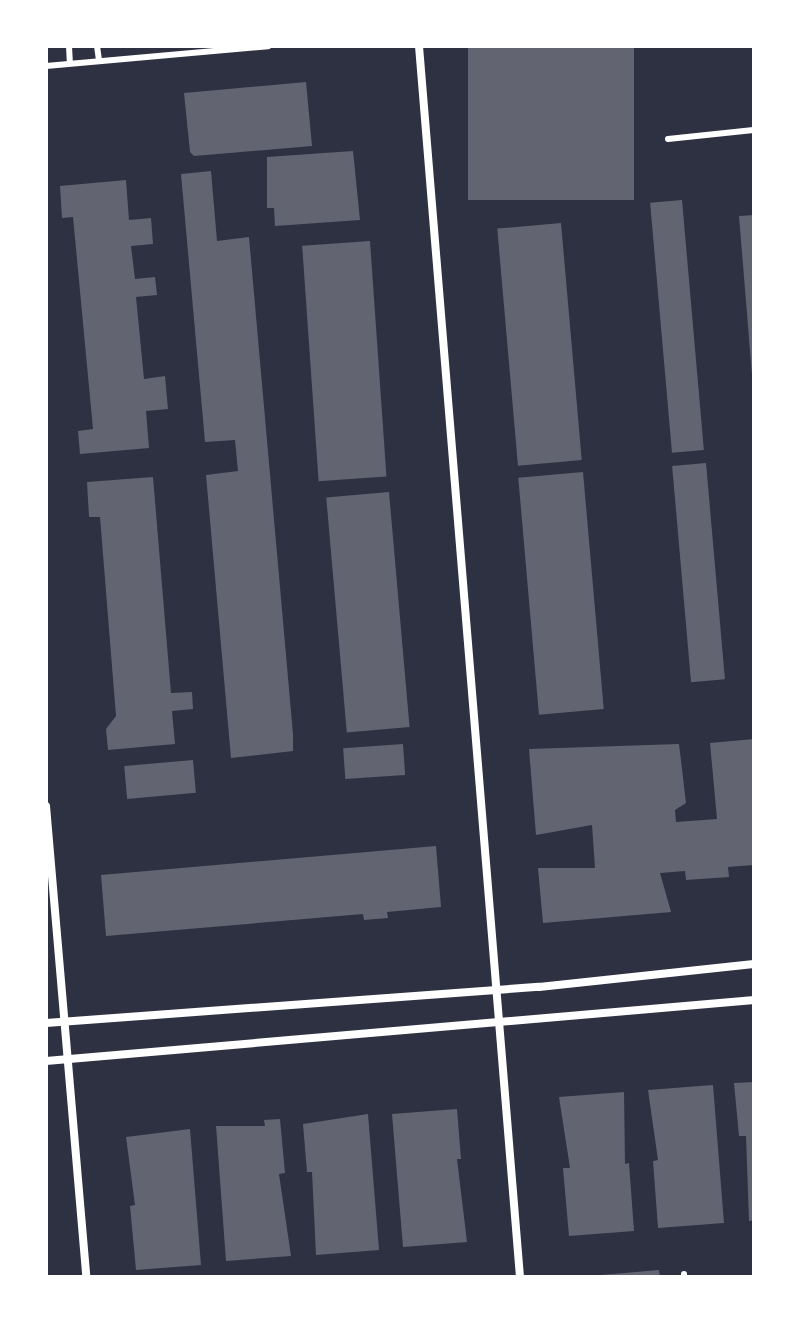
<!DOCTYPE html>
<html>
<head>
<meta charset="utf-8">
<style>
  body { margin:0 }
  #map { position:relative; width:800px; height:1323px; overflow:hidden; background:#2d3142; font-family:"Noto Serif",serif }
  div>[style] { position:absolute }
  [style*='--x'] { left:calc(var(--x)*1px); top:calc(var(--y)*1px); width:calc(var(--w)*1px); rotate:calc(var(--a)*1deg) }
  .building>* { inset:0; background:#626471; transform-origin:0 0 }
  .service>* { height:6px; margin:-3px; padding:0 3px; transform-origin:3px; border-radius:3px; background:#fff }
  .minor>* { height:8px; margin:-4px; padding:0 4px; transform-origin:4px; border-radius:4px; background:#fff }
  span { translate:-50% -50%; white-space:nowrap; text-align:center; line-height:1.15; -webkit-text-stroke:6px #fff; paint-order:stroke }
  .frame { position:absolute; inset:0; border:48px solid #fff; pointer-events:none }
</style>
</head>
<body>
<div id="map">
  <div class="building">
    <div style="left:468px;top:46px;width:166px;height:154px"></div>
    <div style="clip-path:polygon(306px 82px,312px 146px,194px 156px,190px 152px,184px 93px)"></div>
    <div style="clip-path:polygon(353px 151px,360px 220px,275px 226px,274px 208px,267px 208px,267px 157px)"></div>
    <div style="clip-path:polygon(211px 171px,217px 241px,249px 237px,293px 734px,293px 751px,231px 758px,206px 475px,238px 471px,235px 440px,205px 442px,181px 174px)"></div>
    <div style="clip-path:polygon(126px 180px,129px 220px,151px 218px,153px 244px,131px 246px,135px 279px,155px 277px,157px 295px,136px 297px,144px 379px,165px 376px,168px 409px,146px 411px,149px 448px,80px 454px,78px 431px,93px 429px,73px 217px,62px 218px,60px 186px)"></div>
    <div style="left:682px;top:200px;width:251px;height:32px;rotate:85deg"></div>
    <div style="clip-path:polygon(754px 215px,754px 375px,752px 375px,739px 216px)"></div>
    <div style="left:561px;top:223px;width:238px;height:64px;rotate:85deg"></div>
    <div style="left:370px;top:241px;width:236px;height:68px;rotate:86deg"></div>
    <div style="left:706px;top:463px;width:217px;height:34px;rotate:85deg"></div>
    <div style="left:583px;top:472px;width:238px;height:65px;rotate:85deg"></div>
    <div style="clip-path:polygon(153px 477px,171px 693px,192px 692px,193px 709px,172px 711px,175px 744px,108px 750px,106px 729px,116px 716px,100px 517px,89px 517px,87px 482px)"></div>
    <div style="left:389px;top:492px;width:236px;height:63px;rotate:85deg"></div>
    <div style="clip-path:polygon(754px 739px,754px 865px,728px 867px,729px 877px,686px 880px,685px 871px,660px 873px,671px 912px,543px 923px,538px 868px,595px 868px,592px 825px,536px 835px,529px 749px,679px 744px,686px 803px,675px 810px,676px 822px,717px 819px,710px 743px)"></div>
    <div style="left:403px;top:744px;width:31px;height:60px;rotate:86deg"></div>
    <div style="left:193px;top:760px;width:33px;height:69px;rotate:85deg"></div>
    <div style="clip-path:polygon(436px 846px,441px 907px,387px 912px,388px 918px,364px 920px,363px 914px,106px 936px,101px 875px)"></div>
    <div style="clip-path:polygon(754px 1082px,754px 1220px,749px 1221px,746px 1136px,739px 1136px,734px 1083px)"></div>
    <div style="clip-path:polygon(713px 1085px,724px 1223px,658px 1228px,653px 1161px,658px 1160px,648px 1090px)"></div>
    <div style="clip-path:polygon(624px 1092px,625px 1164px,629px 1163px,634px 1231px,569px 1236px,563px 1168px,570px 1168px,559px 1097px)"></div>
    <div style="clip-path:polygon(457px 1109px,461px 1159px,457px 1159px,467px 1242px,403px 1247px,392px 1114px)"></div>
    <div style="clip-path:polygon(368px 1114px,379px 1250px,316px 1255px,312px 1172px,307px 1172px,303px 1124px)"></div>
    <div style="clip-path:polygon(280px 1119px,285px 1173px,279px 1174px,291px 1256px,226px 1261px,216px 1126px,265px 1126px,264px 1120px)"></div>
    <div style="clip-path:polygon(190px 1129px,201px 1265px,136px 1270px,130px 1206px,135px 1205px,126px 1137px)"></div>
    <div style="clip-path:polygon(659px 1270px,660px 1277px,601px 1277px,601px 1275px)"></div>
  </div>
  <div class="service">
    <div style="--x:69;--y:46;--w:17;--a:87"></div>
    <div style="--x:97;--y:46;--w:15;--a:82"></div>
    <div style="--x:46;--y:66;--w:223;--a:-5.1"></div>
    <div style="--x:668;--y:139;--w:86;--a:-6"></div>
    <div style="--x:684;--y:1274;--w:3;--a:90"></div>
  </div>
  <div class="minor">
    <div style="--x:419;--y:46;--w:1235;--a:85.31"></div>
    <div style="--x:46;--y:806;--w:473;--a:85.1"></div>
    <div style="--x:46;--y:1023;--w:494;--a:-4.2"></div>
    <div style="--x:539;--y:987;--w:216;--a:-6.1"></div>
    <div style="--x:46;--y:1061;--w:711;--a:-4.92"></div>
  </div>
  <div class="frame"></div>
</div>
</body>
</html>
